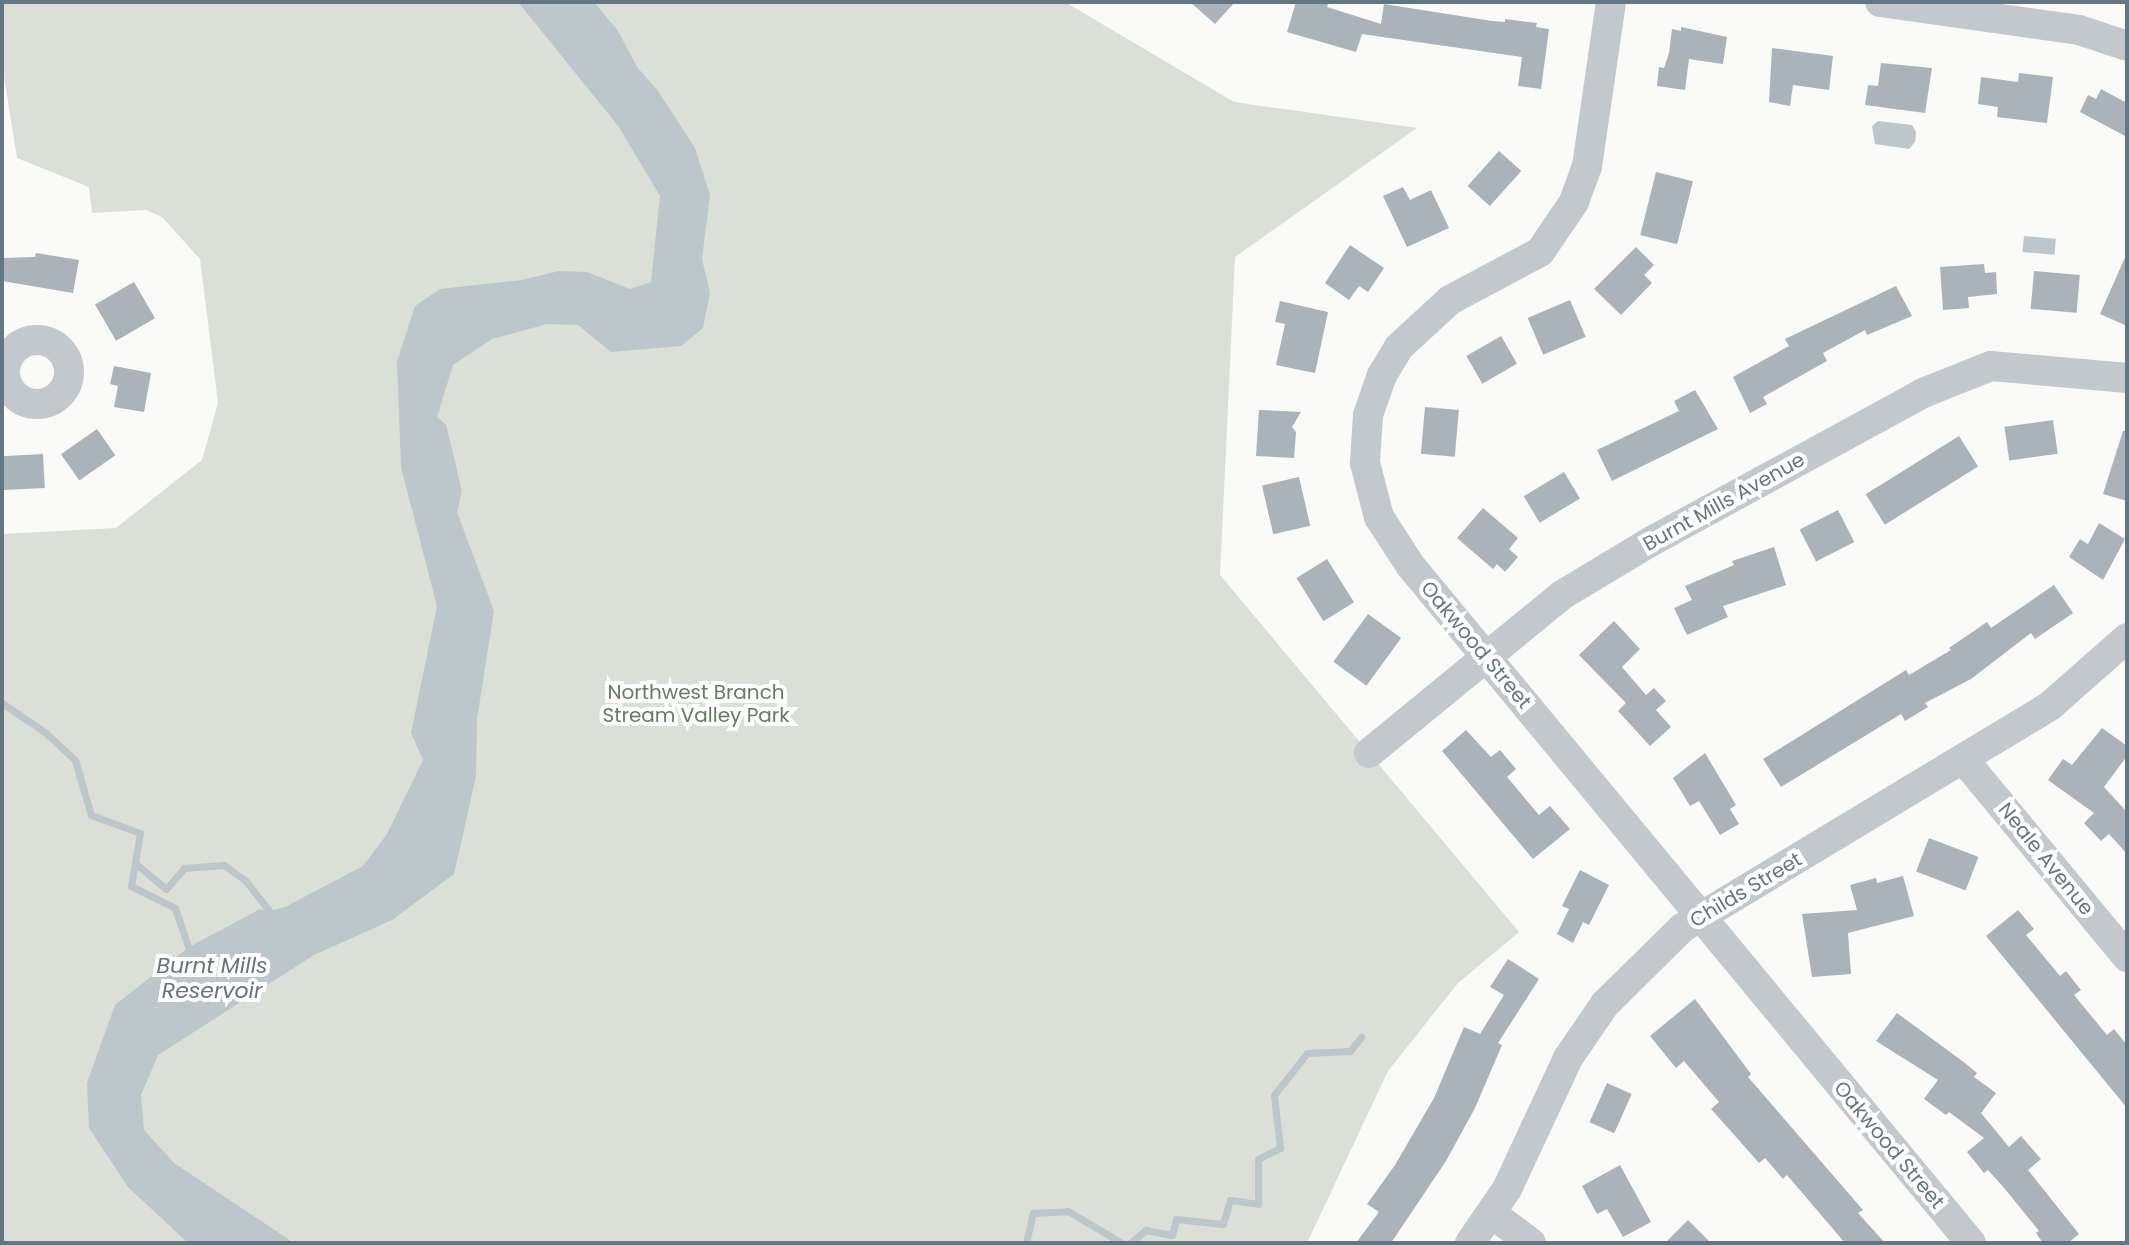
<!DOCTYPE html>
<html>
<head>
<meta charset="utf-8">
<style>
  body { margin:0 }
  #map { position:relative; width:2129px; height:1245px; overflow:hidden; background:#fafaf8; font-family:Poppins,sans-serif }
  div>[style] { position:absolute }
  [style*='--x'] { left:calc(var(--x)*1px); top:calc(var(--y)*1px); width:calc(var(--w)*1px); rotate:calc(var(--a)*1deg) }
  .green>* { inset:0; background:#dadfd7 }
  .water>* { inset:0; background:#bbc7cb; transform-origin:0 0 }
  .stream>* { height:7px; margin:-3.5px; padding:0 3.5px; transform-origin:3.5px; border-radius:3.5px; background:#bbc7cb }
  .building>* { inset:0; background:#aab3b9; transform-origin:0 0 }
  .minor>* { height:30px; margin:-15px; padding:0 15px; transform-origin:15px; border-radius:15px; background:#c3c8cc }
  .minor>.ring { margin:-15px; padding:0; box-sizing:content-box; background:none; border:30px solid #c3c8cc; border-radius:50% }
  span { translate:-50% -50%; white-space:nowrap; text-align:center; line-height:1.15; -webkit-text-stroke:8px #fff; paint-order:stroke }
  .street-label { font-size:20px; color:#657683 }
  .park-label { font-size:20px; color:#687a64 }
  .water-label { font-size:22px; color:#60757c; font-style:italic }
  .frame { position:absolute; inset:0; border:4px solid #657683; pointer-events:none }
</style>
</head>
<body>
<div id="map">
  <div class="green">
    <div style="clip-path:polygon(2px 2px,1065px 2px,1234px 102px,1417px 128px,1235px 257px,1220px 575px,1519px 932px,1458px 983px,1388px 1071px,1307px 1243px,2px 1243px,2px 534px,116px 528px,202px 460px,218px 403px,200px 259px,162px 217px,146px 210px,92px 213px,89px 187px,17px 158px,2px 64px)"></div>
  </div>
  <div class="water">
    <div style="clip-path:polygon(518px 2px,594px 2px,618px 31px,637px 67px,658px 91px,695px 148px,710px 195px,702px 259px,710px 293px,703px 328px,681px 346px,611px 352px,578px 325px,547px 324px,492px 339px,453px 365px,437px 417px,446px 425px,462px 491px,457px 512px,494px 611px,477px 719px,476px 776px,454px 874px,392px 920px,314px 955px,158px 1055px,141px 1095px,144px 1130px,174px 1163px,294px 1243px,188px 1243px,128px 1187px,89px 1128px,87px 1083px,115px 1005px,189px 947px,260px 909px,272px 911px,287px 906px,363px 866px,387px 834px,423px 760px,411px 733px,437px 606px,401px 467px,397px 362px,415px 306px,440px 289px,522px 280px,559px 271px,587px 272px,630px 289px,651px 282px,660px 196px,619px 127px)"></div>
    <div style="clip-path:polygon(1878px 121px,1912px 125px,1916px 132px,1915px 142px,1909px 149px,1875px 144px,1872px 126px)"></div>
    <div style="left:2024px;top:236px;width:32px;height:16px;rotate:5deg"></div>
  </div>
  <div class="stream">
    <div style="--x:2;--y:703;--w:53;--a:34.3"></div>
    <div style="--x:46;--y:733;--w:40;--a:43"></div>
    <div style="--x:75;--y:760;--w:57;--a:73.8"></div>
    <div style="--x:91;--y:815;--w:52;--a:20.2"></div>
    <div style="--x:140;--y:833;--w:54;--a:99.6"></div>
    <div style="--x:131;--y:886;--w:49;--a:26.6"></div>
    <div style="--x:175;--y:908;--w:50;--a:71.2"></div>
    <div style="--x:135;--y:863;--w:40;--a:40"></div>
    <div style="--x:166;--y:889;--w:28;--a:-49"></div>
    <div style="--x:184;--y:868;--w:40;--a:-4.3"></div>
    <div style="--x:224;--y:865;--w:26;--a:36"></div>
    <div style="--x:245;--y:880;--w:47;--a:51.9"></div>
    <div style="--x:1026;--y:1243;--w:31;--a:-77"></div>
    <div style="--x:1033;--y:1213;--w:35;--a:-3"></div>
    <div style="--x:1068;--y:1211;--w:63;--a:30.7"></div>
    <div style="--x:1130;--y:1243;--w:21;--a:-39"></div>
    <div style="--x:1146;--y:1230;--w:26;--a:11"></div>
    <div style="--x:1172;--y:1235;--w:16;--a:-76"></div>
    <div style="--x:1176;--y:1219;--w:47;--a:6.1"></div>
    <div style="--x:1223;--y:1224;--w:25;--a:-74"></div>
    <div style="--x:1230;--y:1200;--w:28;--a:8"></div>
    <div style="--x:1258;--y:1204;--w:45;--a:-90"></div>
    <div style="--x:1258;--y:1159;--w:25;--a:-27"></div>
    <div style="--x:1280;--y:1148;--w:53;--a:-96.5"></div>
    <div style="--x:1274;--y:1095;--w:53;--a:-51.8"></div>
    <div style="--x:1307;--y:1053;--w:43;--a:-2.7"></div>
    <div style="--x:1350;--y:1051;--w:18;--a:-52"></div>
  </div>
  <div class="building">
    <div style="clip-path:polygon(1190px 2px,1235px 2px,1215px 24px)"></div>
    <div style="clip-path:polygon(1296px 2px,1329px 2px,1327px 7px,1381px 24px,1384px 4px,1492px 21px,1505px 22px,1505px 19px,1537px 23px,1536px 27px,1549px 29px,1541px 89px,1518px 86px,1522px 57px,1362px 34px,1356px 52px,1287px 32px)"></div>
    <div style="clip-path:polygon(1681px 27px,1727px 37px,1723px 64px,1689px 59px,1685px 90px,1657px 86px,1659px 67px,1664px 68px,1669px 53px,1672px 29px,1681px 31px)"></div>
    <div style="clip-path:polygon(1772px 48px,1833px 56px,1829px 90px,1793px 85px,1790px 106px,1769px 102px)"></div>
    <div style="clip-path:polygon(1881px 63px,1932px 68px,1925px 113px,1865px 105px,1868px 85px,1878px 86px)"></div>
    <div style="clip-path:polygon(2019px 73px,2053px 77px,2047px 123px,1997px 117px,1998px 107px,1978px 104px,1981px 77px,2018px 82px)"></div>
    <div style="clip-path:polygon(2101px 89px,2127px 103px,2127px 137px,2080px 112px,2088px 95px,2096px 99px)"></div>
    <div style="left:1499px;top:151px;width:30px;height:47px;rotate:42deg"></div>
    <div style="left:1656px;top:172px;width:38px;height:65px;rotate:14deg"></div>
    <div style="clip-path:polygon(1403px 187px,1410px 200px,1431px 190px,1449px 228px,1407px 247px,1383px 196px)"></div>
    <div style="clip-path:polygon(1350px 245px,1384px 268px,1368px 292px,1359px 286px,1349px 300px,1325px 283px)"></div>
    <div style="clip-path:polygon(1636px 247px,1654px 265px,1644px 275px,1652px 283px,1621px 315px,1594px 289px)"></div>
    <div style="clip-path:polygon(36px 253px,79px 260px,73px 293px,2px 281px,2px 258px,35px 257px)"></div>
    <div style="clip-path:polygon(2127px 253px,2127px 326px,2100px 314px)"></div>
    <div style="clip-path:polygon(1984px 264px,1985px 273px,1996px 272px,1997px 294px,1968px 297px,1969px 308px,1943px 310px,1940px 267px)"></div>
    <div style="left:2034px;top:271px;width:46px;height:38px;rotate:5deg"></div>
    <div style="left:134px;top:282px;width:42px;height:45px;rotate:60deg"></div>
    <div style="clip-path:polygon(1896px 286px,1912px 316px,1867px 335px,1865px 330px,1823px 353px,1827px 361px,1763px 397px,1767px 404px,1750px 413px,1733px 377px,1789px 346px,1785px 339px)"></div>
    <div style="left:1570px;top:300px;width:40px;height:46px;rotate:67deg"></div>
    <div style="clip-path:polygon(1280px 301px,1328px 312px,1315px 373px,1276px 365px,1285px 324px,1275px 322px)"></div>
    <div style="left:1501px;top:336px;width:32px;height:40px;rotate:60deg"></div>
    <div style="clip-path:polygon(114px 366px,151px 373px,144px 412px,114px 407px,118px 386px,110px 384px)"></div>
    <div style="clip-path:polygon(1695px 390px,1718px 429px,1612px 481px,1597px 450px,1679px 411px,1674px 401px)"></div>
    <div style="left:1425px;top:407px;width:34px;height:47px;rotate:5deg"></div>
    <div style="clip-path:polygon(1259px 410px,1301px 412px,1292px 427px,1296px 432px,1294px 458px,1256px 456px)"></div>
    <div style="left:2053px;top:420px;width:34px;height:49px;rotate:82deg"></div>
    <div style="left:97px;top:429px;width:32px;height:44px;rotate:55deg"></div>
    <div style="clip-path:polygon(2123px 431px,2127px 431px,2127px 501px,2103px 494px)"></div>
    <div style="left:1959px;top:436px;width:36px;height:110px;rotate:58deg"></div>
    <div style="left:43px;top:454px;width:34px;height:41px;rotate:87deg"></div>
    <div style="left:1564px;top:472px;width:31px;height:47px;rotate:59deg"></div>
    <div style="left:1299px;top:477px;width:50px;height:38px;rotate:77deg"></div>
    <div style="clip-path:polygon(1483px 508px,1518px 538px,1509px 549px,1518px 557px,1505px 572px,1497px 564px,1493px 569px,1457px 538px)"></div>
    <div style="left:1838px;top:510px;width:36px;height:43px;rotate:63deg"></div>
    <div style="clip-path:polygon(2099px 523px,2125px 539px,2103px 580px,2069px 557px,2080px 539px,2088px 544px)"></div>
    <div style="clip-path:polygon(1774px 547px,1786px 585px,1723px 606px,1728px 617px,1687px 635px,1674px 608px,1692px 600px,1685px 586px,1734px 565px,1732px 561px)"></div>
    <div style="left:1327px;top:559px;width:51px;height:36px;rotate:58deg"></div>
    <div style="clip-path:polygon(2054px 585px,2073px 613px,2035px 639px,2031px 633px,1971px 679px,1925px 703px,1928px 707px,1905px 721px,1901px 714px,1781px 787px,1763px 759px,1906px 670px,1909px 675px,1951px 650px,1949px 648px,1987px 622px,1991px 628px)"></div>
    <div style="left:1368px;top:614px;width:41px;height:59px;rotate:36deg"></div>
    <div style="clip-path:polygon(1614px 621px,1640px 649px,1622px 667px,1646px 695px,1654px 688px,1666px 701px,1656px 710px,1671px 727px,1650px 746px,1618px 711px,1626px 703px,1579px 655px)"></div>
    <div style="clip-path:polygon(2102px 728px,2127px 746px,2127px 756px,2104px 787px,2127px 812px,2127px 854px,2109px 834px,2101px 841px,2084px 823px,2094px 813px,2048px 780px,2063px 759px,2072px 765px)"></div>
    <div style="clip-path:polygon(1466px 730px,1491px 757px,1500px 750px,1516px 769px,1507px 777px,1539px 815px,1550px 806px,1570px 829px,1533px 859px,1442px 751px)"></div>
    <div style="clip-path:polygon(1705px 753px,1736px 805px,1730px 809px,1739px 824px,1720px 835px,1699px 801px,1690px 806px,1673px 778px)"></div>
    <div style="left:1929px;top:838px;width:53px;height:36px;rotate:21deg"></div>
    <div style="clip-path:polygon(1580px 870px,1609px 885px,1589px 925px,1583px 922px,1573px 943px,1557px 934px,1569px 909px,1562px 906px)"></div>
    <div style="clip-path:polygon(1903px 876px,1914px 916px,1848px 933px,1851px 974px,1812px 977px,1802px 914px,1857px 910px,1850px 885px,1876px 878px,1877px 883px)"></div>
    <div style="clip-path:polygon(2018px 910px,2034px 929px,2026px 935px,2060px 976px,2066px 971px,2081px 990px,2074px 995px,2107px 1035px,2114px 1029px,2127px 1045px,2127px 1108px,1986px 936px)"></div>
    <div style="clip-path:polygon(1508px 959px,1539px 979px,1498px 1043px,1502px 1045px,1475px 1108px,1446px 1161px,1391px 1243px,1356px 1243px,1379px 1212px,1367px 1204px,1395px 1165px,1434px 1098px,1464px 1027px,1480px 1034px,1504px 995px,1490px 987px)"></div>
    <div style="clip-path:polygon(1695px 999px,1751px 1074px,1748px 1077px,1863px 1210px,1858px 1213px,1885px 1243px,1845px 1243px,1787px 1175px,1783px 1179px,1765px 1158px,1759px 1163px,1729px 1129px,1711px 1109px,1719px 1102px,1684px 1061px,1676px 1068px,1650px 1036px)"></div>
    <div style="clip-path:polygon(1897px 1013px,1965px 1063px,1977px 1073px,1974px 1077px,1996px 1093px,1981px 1113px,2009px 1147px,2021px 1136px,2041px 1159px,2028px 1170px,2079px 1234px,2068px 1243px,2043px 1243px,2036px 1233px,2039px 1231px,2005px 1189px,1988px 1170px,1984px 1173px,1967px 1152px,1984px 1138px,1949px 1112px,1946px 1115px,1924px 1099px,1938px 1080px,1876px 1041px)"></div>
    <div style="left:1607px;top:1083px;width:27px;height:43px;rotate:24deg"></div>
    <div style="clip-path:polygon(1620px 1165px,1651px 1222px,1623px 1237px,1607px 1209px,1597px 1214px,1582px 1186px)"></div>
    <div style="clip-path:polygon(1688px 1220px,1711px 1243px,1665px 1243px)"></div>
  </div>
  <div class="minor">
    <div style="--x:1611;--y:2;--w:166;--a:98.3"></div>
    <div style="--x:1587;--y:166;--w:38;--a:110"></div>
    <div style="--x:1574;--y:202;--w:60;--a:124.2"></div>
    <div style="--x:1540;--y:252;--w:102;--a:151.9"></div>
    <div style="--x:1450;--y:300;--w:69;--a:137.3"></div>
    <div style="--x:1399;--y:347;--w:33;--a:121"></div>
    <div style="--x:1382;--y:375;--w:42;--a:109.3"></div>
    <div style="--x:1368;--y:415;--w:48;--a:93.6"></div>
    <div style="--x:1365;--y:463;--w:56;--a:75.5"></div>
    <div style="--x:1379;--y:517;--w:57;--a:57.1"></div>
    <div style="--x:1410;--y:565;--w:880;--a:50.39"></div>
    <div style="--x:1880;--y:2;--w:201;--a:8"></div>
    <div style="--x:2079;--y:30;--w:51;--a:18.4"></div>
    <div class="ring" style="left:5px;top:340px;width:34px;height:34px"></div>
    <div style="--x:1369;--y:753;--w:249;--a:-39.3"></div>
    <div style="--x:1562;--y:595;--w:103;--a:-31.1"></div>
    <div style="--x:1650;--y:542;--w:311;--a:-28.6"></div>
    <div style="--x:1923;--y:393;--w:73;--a:-21.7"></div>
    <div style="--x:1991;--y:366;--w:137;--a:5"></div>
    <div style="--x:1964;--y:760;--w:256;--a:50.4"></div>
    <div style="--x:1491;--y:1213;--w:50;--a:36.9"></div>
    <div style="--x:1470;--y:1243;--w:65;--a:-55.6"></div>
    <div style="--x:1507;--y:1189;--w:145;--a:-65"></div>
    <div style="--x:1568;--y:1058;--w:65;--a:-55.6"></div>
    <div style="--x:1605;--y:1004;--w:108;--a:-44.6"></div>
    <div style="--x:1682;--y:928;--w:431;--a:-31.1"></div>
    <div style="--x:2051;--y:705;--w:101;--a:-41.4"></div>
  </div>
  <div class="street-label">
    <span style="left:1724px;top:502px;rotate:-29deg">Burnt Mills Avenue</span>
    <span style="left:1476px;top:645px;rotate:50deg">Oakwood Street</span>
    <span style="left:2046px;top:859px;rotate:51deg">Neale Avenue</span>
    <span style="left:1746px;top:890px;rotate:-31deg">Childs Street</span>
    <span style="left:1889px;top:1145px;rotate:50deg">Oakwood Street</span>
  </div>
  <div class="park-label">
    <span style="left:696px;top:704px">Northwest Branch<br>Stream Valley Park</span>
  </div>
  <div class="water-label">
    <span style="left:212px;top:978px">Burnt Mills<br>Reservoir</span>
  </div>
  <div class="frame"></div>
</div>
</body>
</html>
